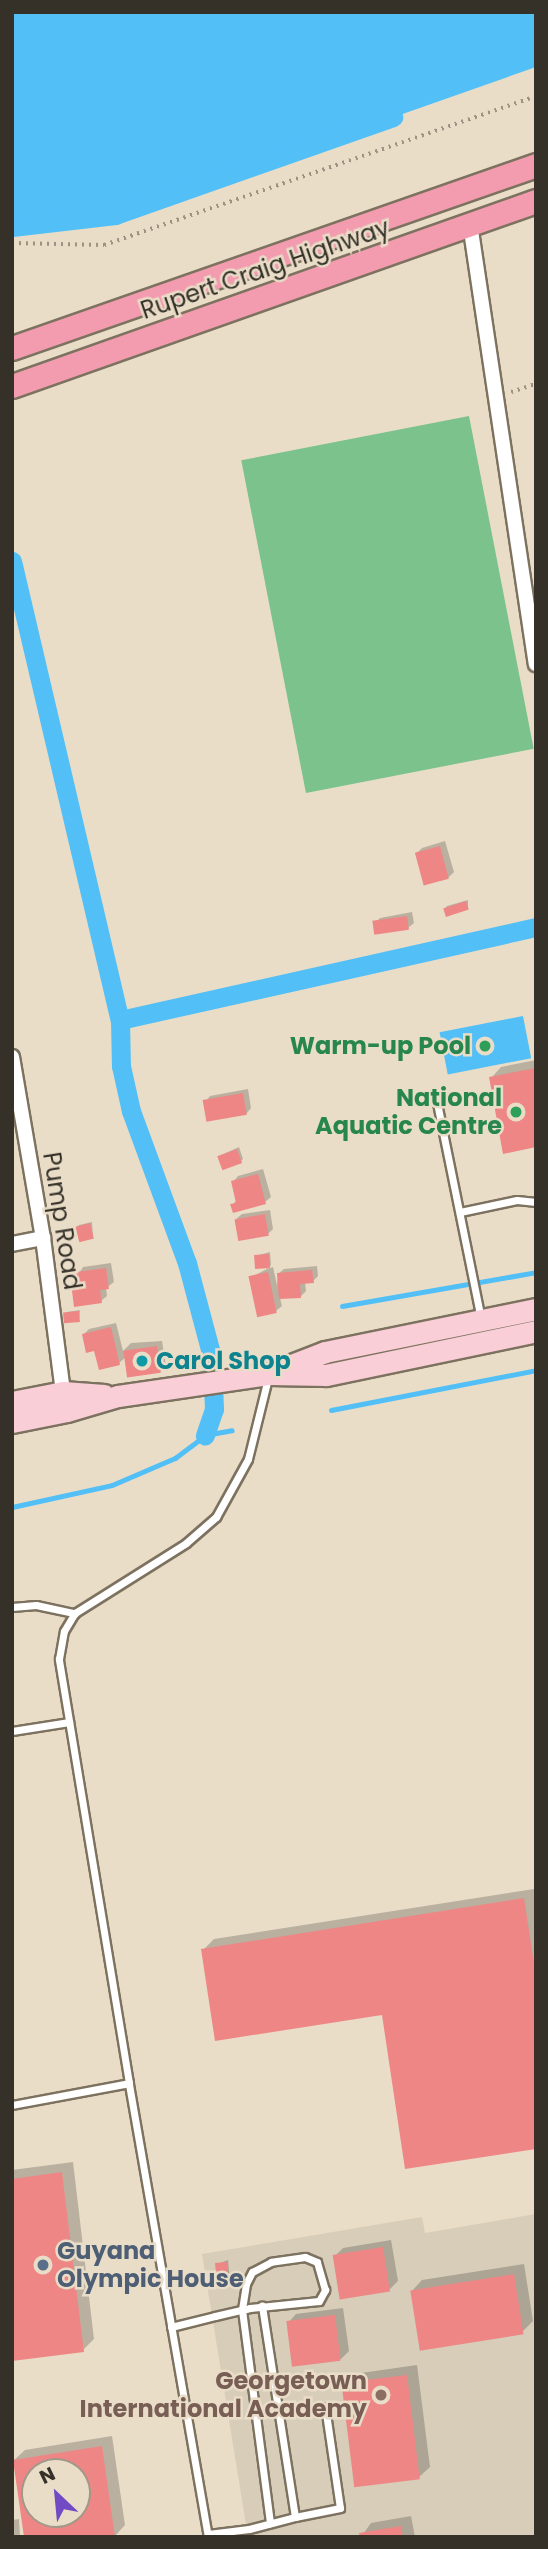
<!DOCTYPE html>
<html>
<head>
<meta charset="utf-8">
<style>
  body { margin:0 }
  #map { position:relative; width:548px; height:2549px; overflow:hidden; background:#e9ddc8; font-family:Poppins,sans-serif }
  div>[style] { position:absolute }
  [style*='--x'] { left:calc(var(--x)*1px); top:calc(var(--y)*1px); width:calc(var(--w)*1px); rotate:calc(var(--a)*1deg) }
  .education>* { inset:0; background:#d7cdb9 }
  .green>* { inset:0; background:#7bc28d; transform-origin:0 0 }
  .water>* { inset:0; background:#52bff7; transform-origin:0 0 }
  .shadow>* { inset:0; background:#0003 }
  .stream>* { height:5px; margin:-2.5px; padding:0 2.5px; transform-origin:2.5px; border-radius:2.5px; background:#52bff7 }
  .canal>* { height:19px; margin:-9.5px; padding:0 9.5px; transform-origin:9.5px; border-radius:9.5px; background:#52bff7 }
  .building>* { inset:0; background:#ee8686; transform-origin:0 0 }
  .path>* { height:3.5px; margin-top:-1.75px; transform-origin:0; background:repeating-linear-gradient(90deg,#9b9283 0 2px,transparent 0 7px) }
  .roads { filter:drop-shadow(2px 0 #7d725f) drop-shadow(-2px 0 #7d725f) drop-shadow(0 2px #7d725f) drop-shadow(0 -2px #7d725f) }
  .service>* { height:7px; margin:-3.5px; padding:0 3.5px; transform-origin:3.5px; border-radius:3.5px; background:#fff }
  .minor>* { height:14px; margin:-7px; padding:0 7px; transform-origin:7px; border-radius:7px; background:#fff }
  .secondary>* { height:21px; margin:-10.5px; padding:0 10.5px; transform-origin:10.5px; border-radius:10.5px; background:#f9ced7 }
  .primary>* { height:23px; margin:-11.5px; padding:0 11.5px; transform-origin:11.5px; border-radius:11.5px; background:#f39caf }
  .dots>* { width:19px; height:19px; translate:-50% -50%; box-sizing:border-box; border:4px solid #e9ddc8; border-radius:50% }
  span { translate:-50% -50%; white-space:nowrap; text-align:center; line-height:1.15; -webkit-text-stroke:5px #e9ddc8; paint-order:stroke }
  .street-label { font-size:24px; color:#353129 }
  .leisure-label { font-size:24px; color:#27864d; font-weight:700 }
  .right { translate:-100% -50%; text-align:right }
  .culture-label { font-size:24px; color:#0d838f; font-weight:700 }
  .left { translate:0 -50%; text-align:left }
  .service-label { font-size:24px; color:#4e5e75; font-weight:700 }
  .education-label { font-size:24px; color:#785e54; font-weight:700 }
  .frame { position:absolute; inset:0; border:14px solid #353129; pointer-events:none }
  .north { position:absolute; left:21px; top:2458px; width:70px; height:70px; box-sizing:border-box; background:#e9ddc8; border:2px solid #a19888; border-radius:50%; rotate:334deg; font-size:19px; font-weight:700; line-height:28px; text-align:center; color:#353129 }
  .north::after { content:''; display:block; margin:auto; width:24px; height:32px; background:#724bc4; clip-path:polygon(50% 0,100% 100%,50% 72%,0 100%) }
</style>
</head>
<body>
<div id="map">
  <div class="education">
    <div style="clip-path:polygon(536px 2214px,536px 2537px,248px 2537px,202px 2254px,422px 2217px,425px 2233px)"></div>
  </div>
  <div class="green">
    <div style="left:469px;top:416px;width:339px;height:232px;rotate:79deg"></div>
  </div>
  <div class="water">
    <div style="clip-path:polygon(12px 12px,536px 12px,536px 67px,115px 215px,16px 228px,12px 227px)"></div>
    <div style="left:523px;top:1016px;width:43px;height:85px;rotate:79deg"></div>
  </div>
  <div class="shadow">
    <div style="clip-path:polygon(445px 841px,454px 872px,448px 878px,417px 853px,422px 848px)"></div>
    <div style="clip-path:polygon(468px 900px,468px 909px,445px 908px,447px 906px)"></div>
    <div style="clip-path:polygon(412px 912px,414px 923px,408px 928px,375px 923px,380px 918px)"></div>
    <div style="clip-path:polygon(536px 1060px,536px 1145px,491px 1078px,501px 1067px)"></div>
    <div style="clip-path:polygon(248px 1089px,251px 1108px,246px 1114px,205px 1102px,210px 1096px)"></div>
    <div style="clip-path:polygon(239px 1147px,243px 1159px,241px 1161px,219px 1156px)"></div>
    <div style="clip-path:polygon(263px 1169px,271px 1197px,265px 1202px,232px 1205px,237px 1200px,233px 1182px,238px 1176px)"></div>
    <div style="clip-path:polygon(270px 1210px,273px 1229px,268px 1234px,236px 1219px,242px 1214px)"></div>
    <div style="clip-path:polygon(92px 1222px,93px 1237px,77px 1227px,79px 1225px)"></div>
    <div style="clip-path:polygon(270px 1252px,271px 1265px,267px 1269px,273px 1267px,277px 1285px,278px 1274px,284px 1269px,317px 1266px,318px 1276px,313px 1281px,305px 1282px,306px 1291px,301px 1296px,280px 1298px,282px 1306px,276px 1311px,251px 1277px,267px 1269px,255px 1256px)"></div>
    <div style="clip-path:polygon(111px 1263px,114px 1282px,106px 1288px,107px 1296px,101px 1301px,73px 1283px,83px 1267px)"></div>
    <div style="clip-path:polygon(80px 1310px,79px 1320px,65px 1314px,67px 1312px)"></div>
    <div style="clip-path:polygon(116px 1323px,123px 1351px,131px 1343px,162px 1341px,166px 1366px,160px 1372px,126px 1357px,119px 1363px,96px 1349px,84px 1334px,89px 1329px)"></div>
    <div style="clip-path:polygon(534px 1889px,536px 2147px,383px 2013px,203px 1950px,214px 1939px)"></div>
    <div style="clip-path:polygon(73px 2162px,94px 2339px,83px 2350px,12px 2359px,12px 2170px)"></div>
    <div style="clip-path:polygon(391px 2240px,398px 2281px,390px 2289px,335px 2256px,343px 2248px)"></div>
    <div style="clip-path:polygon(228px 2260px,230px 2281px,228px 2283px,217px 2264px)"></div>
    <div style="clip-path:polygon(524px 2264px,533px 2321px,522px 2332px,412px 2291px,422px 2280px)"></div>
    <div style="clip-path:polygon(343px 2308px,349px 2351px,341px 2359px,288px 2323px,296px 2314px)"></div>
    <div style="clip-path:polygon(417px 2365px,430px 2467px,419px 2477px,344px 2384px,354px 2374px)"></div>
    <div style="clip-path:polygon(evenodd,112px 2436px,125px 2525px,115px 2536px,26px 2537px,14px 2460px,25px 2450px,112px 2436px,35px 2472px,77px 2472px,77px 2514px,35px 2514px,35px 2472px)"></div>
    <div style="clip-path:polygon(411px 2516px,415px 2537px,361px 2537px,371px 2523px)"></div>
    <div style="clip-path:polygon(19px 2519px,20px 2537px,12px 2537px,12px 2520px)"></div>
  </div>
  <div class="stream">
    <div style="--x:342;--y:1306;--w:197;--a:-9.9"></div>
    <div style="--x:331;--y:1410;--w:209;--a:-11"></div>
    <div style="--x:12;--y:1507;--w:102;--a:-12.4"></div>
    <div style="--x:112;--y:1485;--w:69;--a:-23.2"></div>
    <div style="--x:175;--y:1458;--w:38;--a:-37"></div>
    <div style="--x:205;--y:1435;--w:27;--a:-10"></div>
  </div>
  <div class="canal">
    <div style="--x:12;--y:227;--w:104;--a:-6.6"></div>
    <div style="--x:115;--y:215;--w:295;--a:-19.4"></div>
    <div style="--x:12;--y:561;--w:472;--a:76.8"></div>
    <div style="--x:120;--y:1020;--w:46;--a:88.8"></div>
    <div style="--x:121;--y:1066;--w:46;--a:77.5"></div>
    <div style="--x:131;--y:1111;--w:162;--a:69.8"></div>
    <div style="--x:187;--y:1263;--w:97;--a:75.1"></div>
    <div style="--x:212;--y:1357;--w:52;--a:87.8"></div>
    <div style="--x:214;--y:1409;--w:28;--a:109"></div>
    <div style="--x:120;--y:1020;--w:426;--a:-12.6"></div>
  </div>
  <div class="building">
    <div style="left:440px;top:846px;width:34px;height:26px;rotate:75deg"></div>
    <div style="left:466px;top:901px;width:9px;height:24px;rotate:72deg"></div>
    <div style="left:407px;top:916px;width:14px;height:35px;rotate:82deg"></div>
    <div style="clip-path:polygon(536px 1068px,536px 1147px,503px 1154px,489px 1077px)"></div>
    <div style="left:243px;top:1093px;width:22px;height:41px;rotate:80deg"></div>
    <div style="left:237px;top:1149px;width:15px;height:21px;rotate:70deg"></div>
    <div style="clip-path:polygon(258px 1174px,266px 1204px,233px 1213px,230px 1204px,236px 1203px,231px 1181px)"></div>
    <div style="left:265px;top:1214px;width:22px;height:31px;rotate:80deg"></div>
    <div style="left:90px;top:1223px;width:16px;height:15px;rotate:76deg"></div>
    <div style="left:269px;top:1254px;width:14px;height:15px;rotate:86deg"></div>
    <div style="clip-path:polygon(106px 1268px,109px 1289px,100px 1290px,102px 1303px,74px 1307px,71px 1283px,77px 1282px,76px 1272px)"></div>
    <div style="clip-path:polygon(312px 1270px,314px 1283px,300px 1284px,301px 1298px,279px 1299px,277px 1273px)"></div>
    <div style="left:268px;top:1272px;width:42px;height:20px;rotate:78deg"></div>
    <div style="left:79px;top:1311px;width:11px;height:16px;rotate:85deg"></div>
    <div style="clip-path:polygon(111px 1327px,120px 1365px,99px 1370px,94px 1351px,86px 1353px,82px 1334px)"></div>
    <div style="left:157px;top:1346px;width:27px;height:34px;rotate:82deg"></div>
    <div style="clip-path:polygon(524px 1898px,536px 1977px,536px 2149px,405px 2169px,382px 2015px,215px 2041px,201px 1949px)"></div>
    <div style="clip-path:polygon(62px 2172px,84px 2352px,12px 2361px,12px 2179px)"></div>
    <div style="left:383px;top:2247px;width:45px;height:51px;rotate:81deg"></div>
    <div style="left:227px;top:2262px;width:23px;height:12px;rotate:85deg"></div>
    <div style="left:514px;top:2274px;width:61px;height:105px;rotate:81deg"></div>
    <div style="left:335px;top:2315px;width:46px;height:49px;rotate:83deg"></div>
    <div style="left:407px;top:2375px;width:105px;height:66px;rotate:83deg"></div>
    <div style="clip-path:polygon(evenodd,102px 2446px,115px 2537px,24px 2537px,13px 2460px,102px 2446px,35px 2472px,77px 2472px,77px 2514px,35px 2514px,35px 2472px)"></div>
    <div style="clip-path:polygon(401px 2526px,403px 2537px,360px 2537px,359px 2533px)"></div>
  </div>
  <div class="path">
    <div style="--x:12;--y:243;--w:92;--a:1.2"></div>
    <div style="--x:104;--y:245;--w:457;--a:-19"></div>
    <div style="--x:511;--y:392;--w:26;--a:-18"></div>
  </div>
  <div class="roads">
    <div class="service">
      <div style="--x:435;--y:1093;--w:231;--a:78.5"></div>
      <div style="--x:460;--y:1212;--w:58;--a:-11.9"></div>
      <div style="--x:517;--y:1200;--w:19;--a:6"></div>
      <div style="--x:12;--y:1607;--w:24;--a:-5"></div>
      <div style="--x:36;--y:1605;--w:40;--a:12"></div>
      <div style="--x:12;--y:1731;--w:58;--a:-9"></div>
      <div style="--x:12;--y:2105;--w:119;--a:-10.6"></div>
      <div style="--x:171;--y:2327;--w:45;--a:-14"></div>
      <div style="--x:215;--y:2316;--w:28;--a:-13"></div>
      <div style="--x:242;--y:2310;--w:8;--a:-14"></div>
      <div style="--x:250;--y:2308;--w:69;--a:-5.8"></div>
      <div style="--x:319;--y:2301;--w:13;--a:-61"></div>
      <div style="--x:325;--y:2290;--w:29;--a:-106"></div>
      <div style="--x:317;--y:2262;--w:13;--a:-157"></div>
      <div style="--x:305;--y:2257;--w:34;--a:172"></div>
      <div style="--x:271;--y:2262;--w:21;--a:152"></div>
      <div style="--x:252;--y:2272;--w:13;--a:117"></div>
      <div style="--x:246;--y:2284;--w:26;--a:99"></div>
      <div style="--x:242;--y:2310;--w:215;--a:82.5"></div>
      <div style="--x:295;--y:2517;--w:46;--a:-11.3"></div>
      <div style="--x:340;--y:2508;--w:102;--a:-98.4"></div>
      <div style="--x:208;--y:2534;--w:41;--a:-7"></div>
      <div style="--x:249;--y:2529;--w:48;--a:-14.6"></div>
      <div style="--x:295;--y:2517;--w:214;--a:-98.9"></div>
      <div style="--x:208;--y:2537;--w:461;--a:-99.9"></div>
      <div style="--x:129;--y:2083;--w:430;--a:-99.4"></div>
      <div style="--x:59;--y:1659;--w:28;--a:-80"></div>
      <div style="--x:64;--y:1631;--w:21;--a:-59"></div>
      <div style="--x:75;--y:1613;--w:131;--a:-32.2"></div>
      <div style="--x:186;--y:1543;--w:40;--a:-41"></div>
      <div style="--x:216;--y:1517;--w:66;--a:-61.1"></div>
      <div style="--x:248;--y:1459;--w:83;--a:-76.1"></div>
    </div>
    <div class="minor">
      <div style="--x:470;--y:224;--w:445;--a:81.5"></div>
      <div style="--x:12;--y:1057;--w:184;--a:80.3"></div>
      <div style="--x:43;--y:1238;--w:155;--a:82.6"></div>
      <div style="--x:12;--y:1244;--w:32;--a:-11"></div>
    </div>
    <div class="secondary">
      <div style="--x:281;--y:1369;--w:47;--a:-21.1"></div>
      <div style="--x:325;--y:1352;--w:215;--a:-11.5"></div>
      <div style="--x:12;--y:1402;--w:52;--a:-11.1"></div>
      <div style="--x:63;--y:1392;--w:41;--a:4.2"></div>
      <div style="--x:12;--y:1422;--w:56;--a:-11.3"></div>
      <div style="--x:67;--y:1411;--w:53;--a:-16.4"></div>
      <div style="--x:118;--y:1396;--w:153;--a:-8.3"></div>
      <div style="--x:269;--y:1374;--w:57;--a:1"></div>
      <div style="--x:326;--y:1375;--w:215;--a:-11.8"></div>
    </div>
    <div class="primary">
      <div style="--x:12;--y:348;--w:555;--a:-19.25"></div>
      <div style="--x:12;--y:386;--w:556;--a:-19.45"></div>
    </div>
  </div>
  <div class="dots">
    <div style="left:485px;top:1046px;background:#2e9e5b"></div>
    <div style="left:516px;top:1112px;background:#2e9e5b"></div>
    <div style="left:142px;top:1361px;background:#0f9aa8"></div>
    <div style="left:43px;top:2265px;background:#5c6f8a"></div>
    <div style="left:381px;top:2395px;background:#8d6e63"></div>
  </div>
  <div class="street-label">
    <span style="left:265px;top:269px;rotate:-19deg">Rupert Craig Highway</span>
    <span style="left:62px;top:1221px;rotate:81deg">Pump Road</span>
  </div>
  <div class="leisure-label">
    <span class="right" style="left:471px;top:1046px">Warm-up Pool</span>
    <span class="right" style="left:502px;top:1112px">National<br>Aquatic Centre</span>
  </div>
  <div class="culture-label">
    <span class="left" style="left:156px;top:1361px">Carol Shop</span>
  </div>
  <div class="service-label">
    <span class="left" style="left:57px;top:2265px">Guyana<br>Olympic House</span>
  </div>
  <div class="education-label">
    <span class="right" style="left:367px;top:2395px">Georgetown<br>International Academy</span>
  </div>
  <div class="frame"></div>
  <div class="north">N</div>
</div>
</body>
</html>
